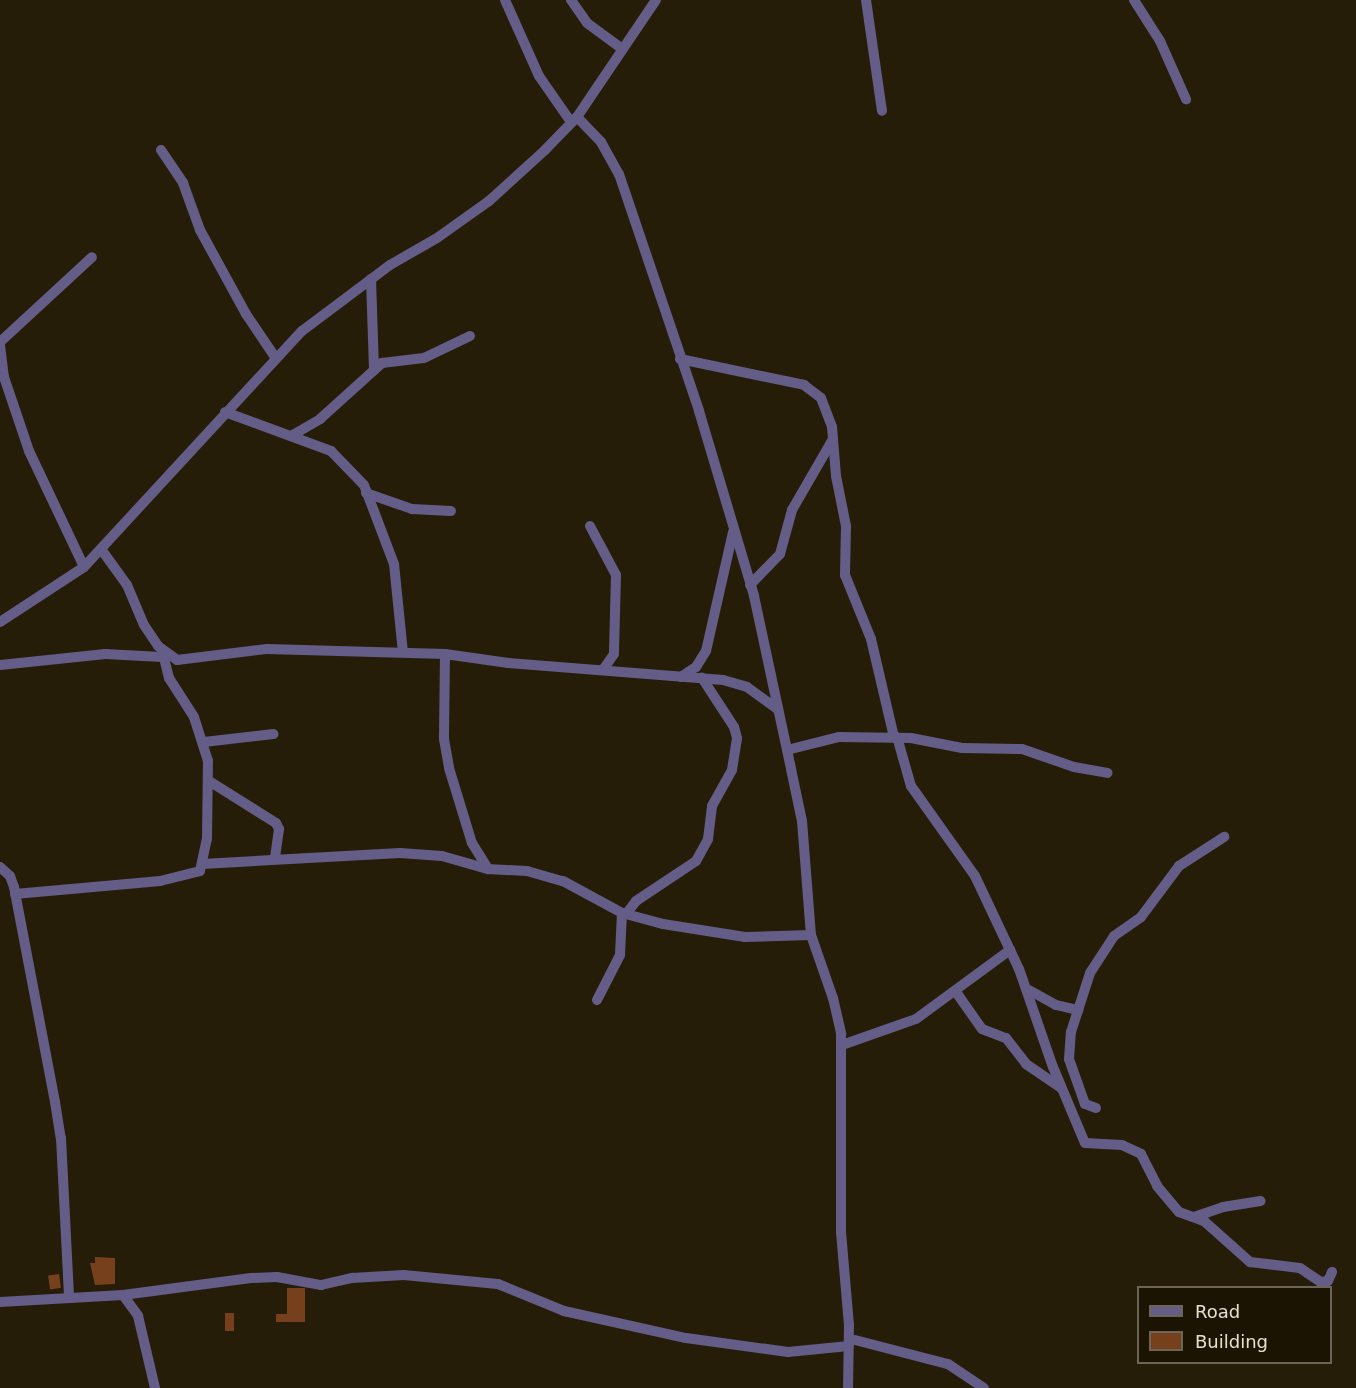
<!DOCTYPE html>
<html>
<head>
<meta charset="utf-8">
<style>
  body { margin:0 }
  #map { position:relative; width:1356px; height:1388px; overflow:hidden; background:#261d09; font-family:"DejaVu Sans",sans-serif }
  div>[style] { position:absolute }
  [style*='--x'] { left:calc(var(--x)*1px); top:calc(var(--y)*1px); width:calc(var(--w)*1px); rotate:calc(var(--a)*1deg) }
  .building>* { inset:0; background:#76401c; transform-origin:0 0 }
  .street>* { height:10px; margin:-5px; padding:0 5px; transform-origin:5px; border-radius:5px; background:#645d87 }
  span { translate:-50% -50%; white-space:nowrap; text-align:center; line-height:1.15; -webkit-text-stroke:4.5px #1c1402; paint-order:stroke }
  .legend { position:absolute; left:1137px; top:1286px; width:195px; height:78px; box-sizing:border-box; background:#1c1402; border:2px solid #6c6555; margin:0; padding:8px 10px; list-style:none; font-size:18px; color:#e5dfd2 }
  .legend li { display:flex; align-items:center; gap:12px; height:30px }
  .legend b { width:30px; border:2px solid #6c6555 }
</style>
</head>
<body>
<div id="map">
  <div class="building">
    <div style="clip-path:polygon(95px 1257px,115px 1258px,115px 1284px,95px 1285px,90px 1263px,95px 1263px)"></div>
    <div style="left:59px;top:1274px;width:14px;height:11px;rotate:82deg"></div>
    <div style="clip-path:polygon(287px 1288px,305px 1288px,305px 1322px,276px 1322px,276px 1314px,287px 1314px)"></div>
    <div style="left:225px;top:1313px;width:9px;height:18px"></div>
  </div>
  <div class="street">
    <div style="--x:505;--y:0;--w:83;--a:65.9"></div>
    <div style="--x:539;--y:76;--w:56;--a:55.2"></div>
    <div style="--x:571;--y:0;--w:28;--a:55"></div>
    <div style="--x:587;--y:23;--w:42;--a:36.3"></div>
    <div style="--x:866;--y:0;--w:112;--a:81.8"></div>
    <div style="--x:1134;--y:0;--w:49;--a:57.6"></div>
    <div style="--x:1160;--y:41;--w:64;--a:65.9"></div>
    <div style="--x:577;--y:117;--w:35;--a:46"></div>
    <div style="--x:601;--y:142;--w:37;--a:61"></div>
    <div style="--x:619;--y:174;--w:250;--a:71.3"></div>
    <div style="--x:699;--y:411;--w:193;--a:73.4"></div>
    <div style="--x:754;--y:596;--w:177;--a:77.9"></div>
    <div style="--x:791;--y:769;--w:53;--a:78.1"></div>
    <div style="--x:802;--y:821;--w:114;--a:85.5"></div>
    <div style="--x:811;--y:935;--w:67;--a:70.8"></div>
    <div style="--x:833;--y:998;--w:37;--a:77"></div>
    <div style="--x:841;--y:1034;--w:198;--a:90"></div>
    <div style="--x:841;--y:1232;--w:94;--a:85.1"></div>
    <div style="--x:849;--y:1326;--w:62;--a:90.9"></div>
    <div style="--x:161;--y:150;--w:40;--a:56"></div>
    <div style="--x:183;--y:183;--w:50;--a:70.1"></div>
    <div style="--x:200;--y:230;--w:96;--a:61.3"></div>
    <div style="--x:246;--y:314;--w:52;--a:56"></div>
    <div style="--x:371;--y:279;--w:91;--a:88.1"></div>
    <div style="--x:0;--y:342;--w:125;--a:-42.7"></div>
    <div style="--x:0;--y:345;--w:32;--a:83"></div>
    <div style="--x:4;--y:377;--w:78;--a:71.3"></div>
    <div style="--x:29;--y:451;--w:128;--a:64.6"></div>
    <div style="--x:680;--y:359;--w:127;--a:11.8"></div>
    <div style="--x:804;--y:385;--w:21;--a:37"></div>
    <div style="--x:821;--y:398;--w:31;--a:69"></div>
    <div style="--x:832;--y:427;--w:49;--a:85.3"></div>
    <div style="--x:836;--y:476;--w:51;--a:78.7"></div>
    <div style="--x:846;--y:526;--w:49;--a:91.2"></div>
    <div style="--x:845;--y:575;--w:69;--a:67.9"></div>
    <div style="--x:871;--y:639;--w:101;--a:76.8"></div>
    <div style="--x:225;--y:412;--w:113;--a:20.2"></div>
    <div style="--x:331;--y:451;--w:47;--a:45.9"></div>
    <div style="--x:364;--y:485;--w:85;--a:69.2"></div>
    <div style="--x:394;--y:564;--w:88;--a:84.2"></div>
    <div style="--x:291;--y:436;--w:34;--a:-30"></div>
    <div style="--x:320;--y:419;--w:84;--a:-42.1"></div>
    <div style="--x:382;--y:363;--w:42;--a:-6.8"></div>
    <div style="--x:424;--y:358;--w:51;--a:-25.6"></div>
    <div style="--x:366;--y:493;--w:49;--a:19.2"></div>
    <div style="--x:412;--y:509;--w:39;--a:3"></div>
    <div style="--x:590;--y:526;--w:55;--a:62"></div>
    <div style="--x:616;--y:575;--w:79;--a:91.5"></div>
    <div style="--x:614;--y:654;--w:19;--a:125"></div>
    <div style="--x:101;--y:549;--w:44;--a:54.2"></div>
    <div style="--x:127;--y:585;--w:43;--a:67"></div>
    <div style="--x:144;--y:625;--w:25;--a:56"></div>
    <div style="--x:158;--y:646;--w:24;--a:36"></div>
    <div style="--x:177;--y:660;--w:91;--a:-7"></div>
    <div style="--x:267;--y:649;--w:178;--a:1.6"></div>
    <div style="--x:445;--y:654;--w:64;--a:8.1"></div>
    <div style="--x:508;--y:663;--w:216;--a:4.5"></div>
    <div style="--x:723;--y:680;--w:25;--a:16"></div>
    <div style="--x:747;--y:687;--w:37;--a:36"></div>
    <div style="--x:750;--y:585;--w:43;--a:-45.9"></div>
    <div style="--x:780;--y:554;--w:46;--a:-74.7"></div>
    <div style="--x:792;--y:510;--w:82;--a:-60"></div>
    <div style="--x:0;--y:622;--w:100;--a:-33.2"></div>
    <div style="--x:84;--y:567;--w:321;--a:-47.3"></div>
    <div style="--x:302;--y:331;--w:110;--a:-36.9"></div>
    <div style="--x:390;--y:265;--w:54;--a:-29.9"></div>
    <div style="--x:437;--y:238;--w:64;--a:-35.4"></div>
    <div style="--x:489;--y:201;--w:76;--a:-42.3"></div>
    <div style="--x:545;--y:150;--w:46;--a:-45.9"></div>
    <div style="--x:577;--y:117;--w:141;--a:-56"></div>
    <div style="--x:445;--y:654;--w:85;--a:90.7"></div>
    <div style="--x:444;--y:739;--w:29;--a:80"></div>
    <div style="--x:449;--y:768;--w:78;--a:73"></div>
    <div style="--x:472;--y:843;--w:31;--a:58"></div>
    <div style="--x:0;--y:665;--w:106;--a:-6"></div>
    <div style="--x:105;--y:654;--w:57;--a:3"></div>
    <div style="--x:681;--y:677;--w:18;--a:-34"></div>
    <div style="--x:696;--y:667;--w:19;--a:-58"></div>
    <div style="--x:706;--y:651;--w:122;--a:-77.2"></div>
    <div style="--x:897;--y:737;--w:51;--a:74.1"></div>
    <div style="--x:911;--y:786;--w:110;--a:54.6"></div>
    <div style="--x:975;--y:876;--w:103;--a:64.7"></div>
    <div style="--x:1019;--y:969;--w:104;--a:70.9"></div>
    <div style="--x:1053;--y:1067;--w:82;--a:67.2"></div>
    <div style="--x:1085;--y:1143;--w:37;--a:3"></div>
    <div style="--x:1122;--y:1145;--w:21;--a:25"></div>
    <div style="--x:1141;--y:1154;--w:36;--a:63"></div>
    <div style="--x:1157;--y:1186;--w:34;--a:50"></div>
    <div style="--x:1179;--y:1212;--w:27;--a:20"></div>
    <div style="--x:1204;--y:1221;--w:62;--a:41.7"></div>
    <div style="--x:1250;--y:1262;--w:50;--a:6.8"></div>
    <div style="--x:1300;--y:1268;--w:25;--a:34"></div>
    <div style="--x:1321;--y:1282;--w:7;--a:-8"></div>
    <div style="--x:1328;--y:1281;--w:10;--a:-66"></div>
    <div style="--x:204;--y:742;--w:70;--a:-6.5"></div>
    <div style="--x:787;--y:750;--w:54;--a:-14"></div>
    <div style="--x:839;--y:737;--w:72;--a:0.8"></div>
    <div style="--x:911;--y:738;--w:52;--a:11.1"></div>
    <div style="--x:962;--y:748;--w:60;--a:1"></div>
    <div style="--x:1022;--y:749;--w:55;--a:19.1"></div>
    <div style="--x:1074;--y:767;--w:34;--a:10"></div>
    <div style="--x:209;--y:781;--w:79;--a:32.1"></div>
    <div style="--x:276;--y:823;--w:7;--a:63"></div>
    <div style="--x:279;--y:829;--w:30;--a:98"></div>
    <div style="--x:202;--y:864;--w:198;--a:-3.2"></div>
    <div style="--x:400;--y:853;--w:42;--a:4.1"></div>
    <div style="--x:442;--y:856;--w:48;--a:15.8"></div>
    <div style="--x:488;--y:869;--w:39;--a:3"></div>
    <div style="--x:527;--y:871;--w:37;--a:16"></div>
    <div style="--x:563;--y:881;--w:67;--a:28.5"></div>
    <div style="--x:622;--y:913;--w:42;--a:15"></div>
    <div style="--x:663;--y:924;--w:83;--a:9"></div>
    <div style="--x:745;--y:937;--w:66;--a:-1.7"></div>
    <div style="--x:0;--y:867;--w:13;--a:42"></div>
    <div style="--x:10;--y:876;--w:12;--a:70"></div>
    <div style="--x:14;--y:887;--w:219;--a:79.2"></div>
    <div style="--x:55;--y:1102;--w:36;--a:81"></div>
    <div style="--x:61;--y:1138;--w:159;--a:87.1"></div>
    <div style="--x:15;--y:894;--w:146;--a:-5.1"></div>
    <div style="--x:160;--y:881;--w:41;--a:-14"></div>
    <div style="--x:200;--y:871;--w:33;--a:-78"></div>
    <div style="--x:207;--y:839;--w:78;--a:-89.3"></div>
    <div style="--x:208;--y:761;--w:46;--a:-107.7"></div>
    <div style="--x:194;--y:717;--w:46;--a:-122.7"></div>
    <div style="--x:169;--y:678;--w:29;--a:-104"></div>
    <div style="--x:626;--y:914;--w:16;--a:-52"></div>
    <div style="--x:636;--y:901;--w:72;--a:-33.7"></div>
    <div style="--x:696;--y:861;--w:25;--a:-61"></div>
    <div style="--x:708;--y:839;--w:33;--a:-83"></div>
    <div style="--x:712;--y:806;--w:41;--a:-60.9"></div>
    <div style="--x:732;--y:770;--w:32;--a:-81"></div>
    <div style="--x:737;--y:738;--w:11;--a:-105"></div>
    <div style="--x:734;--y:727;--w:59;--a:-123.1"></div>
    <div style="--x:1029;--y:990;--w:31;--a:29"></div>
    <div style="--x:1056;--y:1005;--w:23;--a:13"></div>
    <div style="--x:956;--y:992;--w:45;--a:54.9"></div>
    <div style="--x:982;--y:1029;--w:26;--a:21"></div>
    <div style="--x:1006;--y:1038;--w:33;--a:52"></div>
    <div style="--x:1026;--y:1064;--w:42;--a:34.4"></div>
    <div style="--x:597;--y:1000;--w:51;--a:-62.9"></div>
    <div style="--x:620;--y:955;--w:42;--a:-87.3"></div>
    <div style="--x:842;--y:1045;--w:78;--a:-19.4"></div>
    <div style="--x:916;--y:1019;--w:117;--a:-36.3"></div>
    <div style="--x:1096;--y:1108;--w:12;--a:-160"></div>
    <div style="--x:1085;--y:1104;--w:48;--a:-109.6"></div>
    <div style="--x:1069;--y:1059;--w:27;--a:-86"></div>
    <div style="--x:1071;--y:1032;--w:62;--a:-72.1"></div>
    <div style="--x:1090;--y:973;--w:44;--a:-57"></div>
    <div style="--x:1114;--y:936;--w:33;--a:-35"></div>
    <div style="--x:1141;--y:917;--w:64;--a:-53.3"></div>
    <div style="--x:1179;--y:866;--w:54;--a:-32.8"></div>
    <div style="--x:1194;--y:1217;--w:31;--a:-19"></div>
    <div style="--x:1223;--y:1207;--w:38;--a:-9"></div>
    <div style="--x:123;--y:1295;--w:26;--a:54"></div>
    <div style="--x:138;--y:1316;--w:74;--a:76.7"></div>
    <div style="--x:0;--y:1302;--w:123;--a:-3.3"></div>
    <div style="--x:123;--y:1295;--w:129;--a:-7.6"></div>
    <div style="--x:251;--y:1278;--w:26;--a:-2"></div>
    <div style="--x:277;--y:1277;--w:45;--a:10.3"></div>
    <div style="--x:321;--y:1285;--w:32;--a:-13"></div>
    <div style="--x:352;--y:1278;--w:52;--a:-3.3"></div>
    <div style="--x:404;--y:1275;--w:94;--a:5.5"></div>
    <div style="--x:498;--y:1284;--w:71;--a:22.2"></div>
    <div style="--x:564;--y:1311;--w:125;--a:12.5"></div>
    <div style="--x:686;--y:1338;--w:103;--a:7.8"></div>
    <div style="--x:788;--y:1352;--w:61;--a:-5.6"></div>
    <div style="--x:855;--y:1340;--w:96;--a:14.5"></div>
    <div style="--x:948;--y:1364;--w:43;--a:33.7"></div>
  </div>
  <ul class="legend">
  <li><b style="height:8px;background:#645d87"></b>Road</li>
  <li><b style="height:16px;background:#76401c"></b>Building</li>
  </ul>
</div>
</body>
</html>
